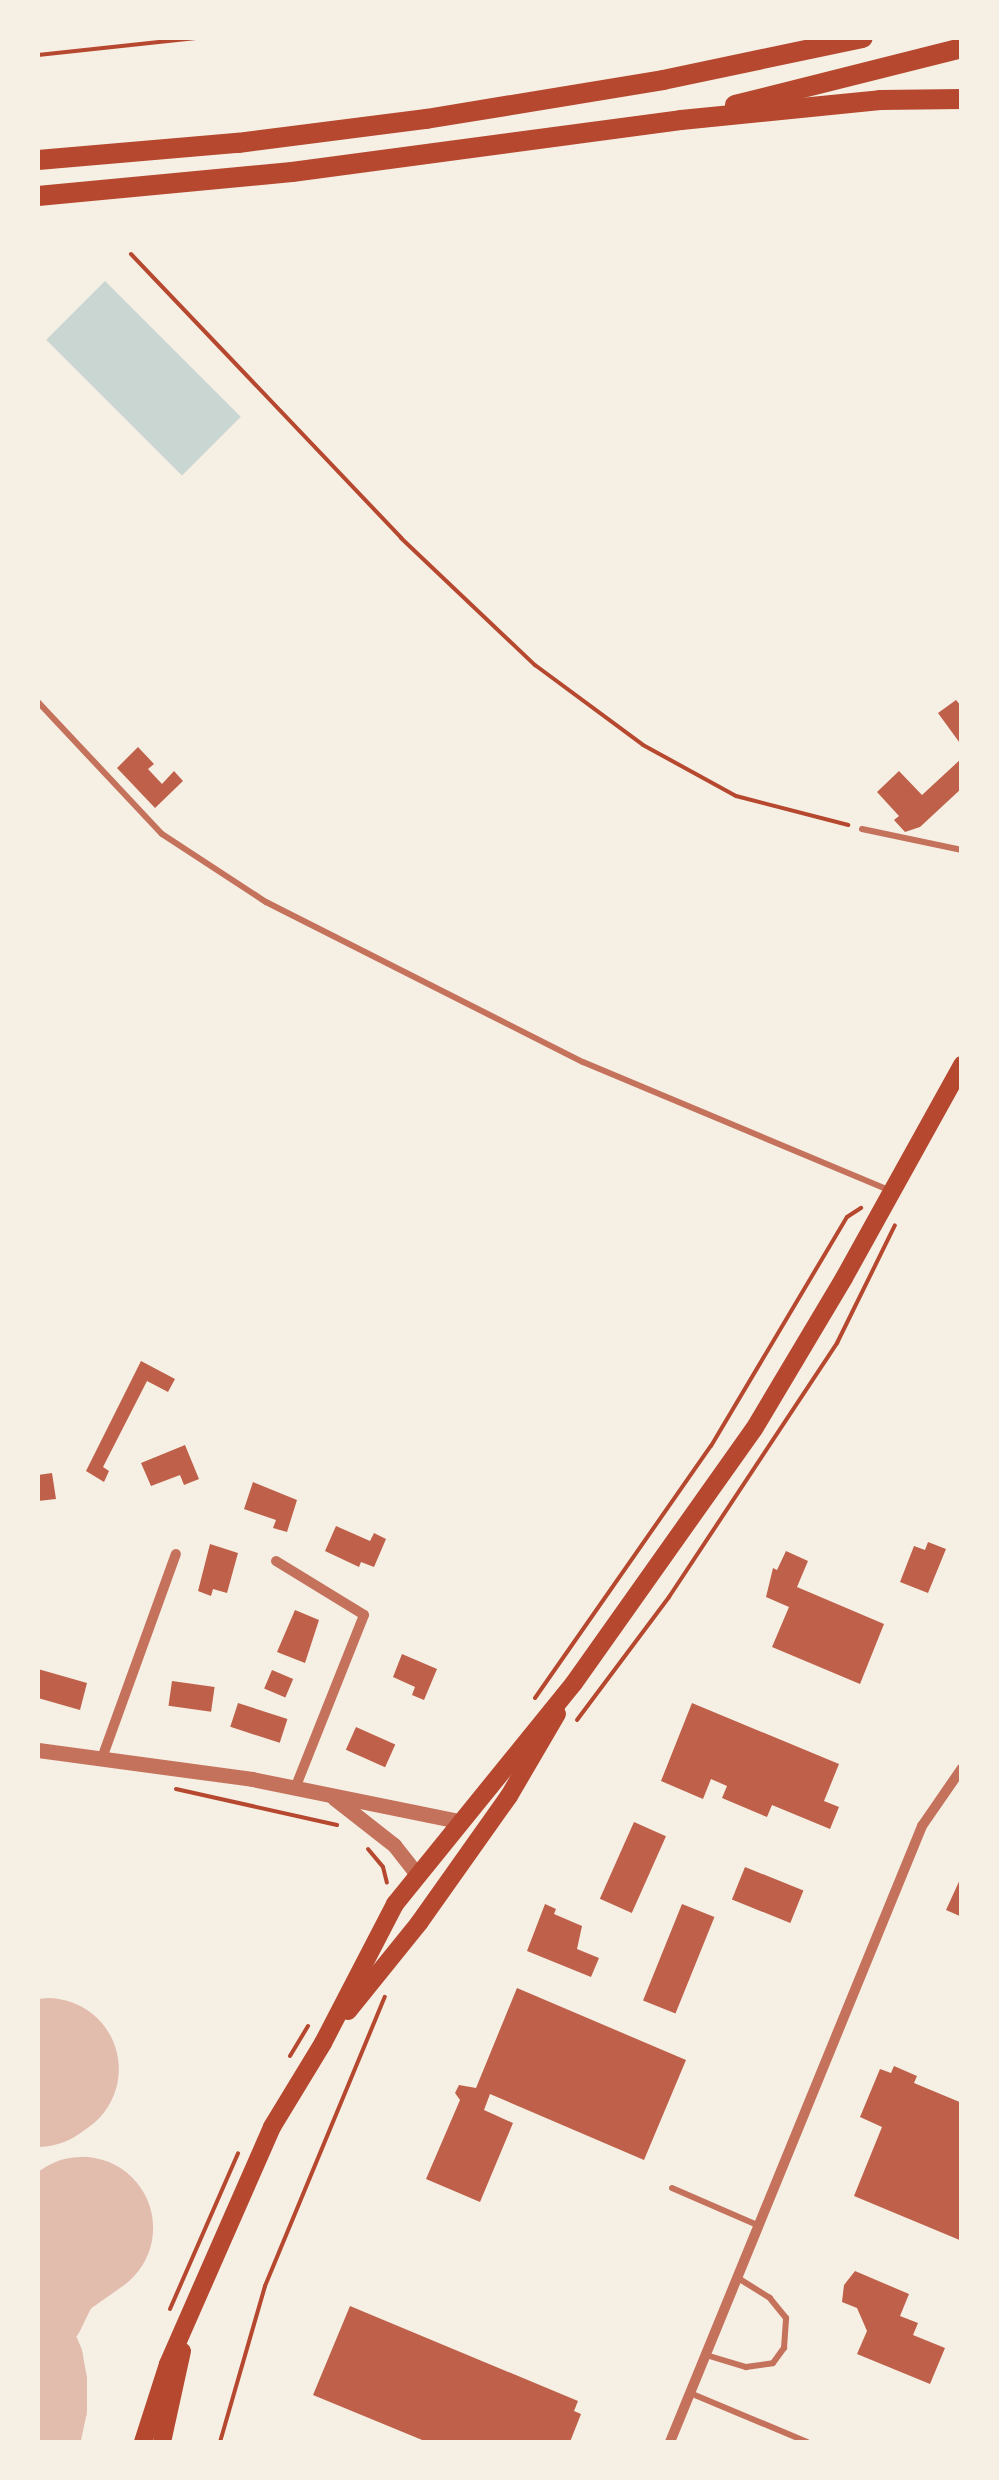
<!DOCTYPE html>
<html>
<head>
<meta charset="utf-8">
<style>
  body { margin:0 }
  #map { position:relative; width:999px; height:2480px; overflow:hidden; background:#f6efe4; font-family:"Work Sans",sans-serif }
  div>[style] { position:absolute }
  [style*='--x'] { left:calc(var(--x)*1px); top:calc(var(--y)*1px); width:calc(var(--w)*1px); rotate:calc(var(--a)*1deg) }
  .water>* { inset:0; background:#c9d6d2; transform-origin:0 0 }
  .taxiway>* { height:58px; margin:-29px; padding:0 29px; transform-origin:29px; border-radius:29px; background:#e2bdae }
  .runway>* { height:142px; margin:-71px; padding:0 71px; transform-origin:71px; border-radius:71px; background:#e2bdae }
  .building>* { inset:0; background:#bf614a; transform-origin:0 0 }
  .path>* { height:4px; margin:-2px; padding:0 2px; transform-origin:2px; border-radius:2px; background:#b5482f }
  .service>* { height:6px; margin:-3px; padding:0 3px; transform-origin:3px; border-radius:3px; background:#c5725c }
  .minor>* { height:10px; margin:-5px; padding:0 5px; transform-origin:5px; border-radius:5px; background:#c5725c }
  .tertiary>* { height:15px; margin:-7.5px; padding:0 7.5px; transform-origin:7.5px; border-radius:7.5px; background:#c5725c }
  .secondary>* { height:18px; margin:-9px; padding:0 9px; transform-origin:9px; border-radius:9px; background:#b5482f }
  .trunk>* { height:20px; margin:-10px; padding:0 10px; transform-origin:10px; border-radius:10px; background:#b5482f }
  span { translate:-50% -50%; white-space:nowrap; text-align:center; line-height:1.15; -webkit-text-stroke:8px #f6efe4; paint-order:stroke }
  .frame { position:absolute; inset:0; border:40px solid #f6efe4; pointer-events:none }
</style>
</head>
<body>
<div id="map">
  <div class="water">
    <div style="left:105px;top:281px;width:192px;height:83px;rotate:45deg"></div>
  </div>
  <div class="taxiway">
    <div style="--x:38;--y:2322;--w:39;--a:66"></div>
    <div style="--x:54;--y:2358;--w:23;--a:80"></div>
    <div style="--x:58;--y:2381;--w:28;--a:90"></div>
    <div style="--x:58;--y:2409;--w:34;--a:102"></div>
    <div style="--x:38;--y:2329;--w:19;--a:-35"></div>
    <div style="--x:54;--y:2318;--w:25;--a:-64"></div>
    <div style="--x:65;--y:2295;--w:34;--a:-92"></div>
    <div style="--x:64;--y:2261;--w:10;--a:-127"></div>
    <div style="--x:58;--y:2253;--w:12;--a:180"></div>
  </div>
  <div class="runway">
    <div style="--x:38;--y:2076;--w:12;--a:-35"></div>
    <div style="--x:38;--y:2259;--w:54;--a:-35.2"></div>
  </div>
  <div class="building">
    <div style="clip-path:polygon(956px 700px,962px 707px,962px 746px,938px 713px)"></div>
    <div style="clip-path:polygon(138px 747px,154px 764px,148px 769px,162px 784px,174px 771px,183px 781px,155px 808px,117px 768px)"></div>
    <div style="clip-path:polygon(962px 758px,962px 788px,920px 827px,905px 832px,894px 820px,899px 816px,877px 792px,899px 771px,922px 795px)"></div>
    <div style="clip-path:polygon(141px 1361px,175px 1379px,168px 1392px,147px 1381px,103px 1467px,109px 1471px,104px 1482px,86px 1471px)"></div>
    <div style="clip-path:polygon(185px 1445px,199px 1479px,184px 1485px,180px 1475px,151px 1486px,141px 1463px)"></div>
    <div style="clip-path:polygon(52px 1473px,56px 1499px,38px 1501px,38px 1475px)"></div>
    <div style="clip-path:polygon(253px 1482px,297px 1500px,287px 1532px,273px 1528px,276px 1520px,244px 1509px)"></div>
    <div style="clip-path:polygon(336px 1526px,370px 1541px,374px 1533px,386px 1539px,374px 1567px,361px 1562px,359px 1567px,325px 1551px)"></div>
    <div style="clip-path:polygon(928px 1542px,946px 1549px,928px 1593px,900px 1582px,914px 1546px,925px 1550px)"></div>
    <div style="clip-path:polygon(210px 1544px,238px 1553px,227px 1593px,213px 1589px,211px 1596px,198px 1591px)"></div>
    <div style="clip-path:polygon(786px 1551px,808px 1561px,797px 1587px,884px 1624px,860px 1684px,772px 1647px,789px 1607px,766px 1597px,773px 1568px,777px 1570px)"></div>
    <div style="clip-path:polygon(295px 1610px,319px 1620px,305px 1663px,277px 1652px)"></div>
    <div style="clip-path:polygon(402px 1654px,437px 1669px,424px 1700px,412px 1695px,415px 1687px,393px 1677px)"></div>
    <div style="clip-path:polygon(38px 1669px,87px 1683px,80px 1710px,38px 1698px)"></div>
    <div style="left:272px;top:1670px;width:23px;height:20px;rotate:23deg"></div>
    <div style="left:172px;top:1681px;width:43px;height:25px;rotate:8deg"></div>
    <div style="left:238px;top:1703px;width:52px;height:25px;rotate:18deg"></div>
    <div style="clip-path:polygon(692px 1703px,839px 1764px,824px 1801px,839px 1807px,830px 1829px,772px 1805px,767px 1817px,722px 1798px,727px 1786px,711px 1779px,703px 1799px,661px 1781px)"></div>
    <div style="left:356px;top:1727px;width:43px;height:25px;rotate:24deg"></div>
    <div style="left:634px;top:1822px;width:35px;height:84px;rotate:24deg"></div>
    <div style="left:745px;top:1867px;width:63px;height:35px;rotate:22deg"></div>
    <div style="clip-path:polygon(962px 1875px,962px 1917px,946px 1910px)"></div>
    <div style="clip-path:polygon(545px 1904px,556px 1909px,554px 1914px,582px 1926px,577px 1949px,599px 1958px,591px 1977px,527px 1951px)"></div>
    <div style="left:682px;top:1904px;width:35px;height:104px;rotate:22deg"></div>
    <div style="clip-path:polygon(517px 1988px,686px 2060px,644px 2160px,490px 2094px,484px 2110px,513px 2123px,480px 2202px,426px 2179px,460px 2100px,455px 2093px,459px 2085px,476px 2088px)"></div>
    <div style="clip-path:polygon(894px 2066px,917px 2076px,914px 2083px,962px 2103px,962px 2241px,854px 2196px,882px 2127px,860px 2117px,880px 2069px,891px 2073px)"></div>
    <div style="clip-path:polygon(855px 2271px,909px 2294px,900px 2316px,918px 2323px,913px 2335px,945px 2348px,930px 2384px,857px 2354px,867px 2331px,857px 2308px,842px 2302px,844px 2285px)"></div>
    <div style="clip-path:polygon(350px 2306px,578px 2401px,574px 2411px,581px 2414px,570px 2442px,427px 2442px,313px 2395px)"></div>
  </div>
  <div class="path">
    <div style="--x:38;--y:55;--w:159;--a:-6.1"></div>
    <div style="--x:131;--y:254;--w:392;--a:46.4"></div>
    <div style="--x:401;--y:538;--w:185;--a:43.5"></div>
    <div style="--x:535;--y:665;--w:134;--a:36.5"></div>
    <div style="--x:643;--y:745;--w:106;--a:28.7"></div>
    <div style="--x:736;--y:796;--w:116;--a:14.5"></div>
    <div style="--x:535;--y:1698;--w:307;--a:-55.1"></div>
    <div style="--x:711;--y:1446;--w:266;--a:-59.3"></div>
    <div style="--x:847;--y:1217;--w:17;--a:-33"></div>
    <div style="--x:577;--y:1720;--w:154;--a:-53.2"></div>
    <div style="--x:669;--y:1597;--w:305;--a:-56.5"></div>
    <div style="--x:837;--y:1343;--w:131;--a:-63.8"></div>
    <div style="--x:176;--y:1789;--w:165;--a:12.6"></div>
    <div style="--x:368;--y:1849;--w:23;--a:50"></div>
    <div style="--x:383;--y:1867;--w:16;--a:76"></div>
    <div style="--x:290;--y:2056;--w:35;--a:-59"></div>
    <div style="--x:170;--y:2309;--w:170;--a:-66.4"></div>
    <div style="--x:220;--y:2442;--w:162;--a:-73.9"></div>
    <div style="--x:265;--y:2286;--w:313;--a:-67.5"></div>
  </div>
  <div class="service">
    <div style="--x:38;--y:702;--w:181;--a:46.8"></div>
    <div style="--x:162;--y:834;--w:124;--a:33.2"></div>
    <div style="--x:266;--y:902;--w:355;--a:26.8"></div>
    <div style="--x:583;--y:1062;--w:334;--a:22.7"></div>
    <div style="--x:862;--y:829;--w:102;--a:11.9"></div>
    <div style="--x:672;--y:2188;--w:93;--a:23.5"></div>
    <div style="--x:706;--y:2355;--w:42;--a:16.7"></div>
    <div style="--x:746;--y:2367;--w:27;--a:-8"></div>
    <div style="--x:773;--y:2363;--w:19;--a:-54"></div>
    <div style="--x:784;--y:2348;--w:30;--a:-86"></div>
    <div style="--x:786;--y:2318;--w:26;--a:-129"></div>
    <div style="--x:770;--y:2298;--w:39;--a:-148"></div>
    <div style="--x:690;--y:2393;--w:127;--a:22.7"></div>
  </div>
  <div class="minor">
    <div style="--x:276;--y:1561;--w:103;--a:31.5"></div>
    <div style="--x:364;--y:1615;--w:186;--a:111.7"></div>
    <div style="--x:102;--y:1758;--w:217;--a:-70.1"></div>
    <div style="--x:670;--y:2442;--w:666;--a:-67.75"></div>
    <div style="--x:922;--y:1826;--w:70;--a:-55.4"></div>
  </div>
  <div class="tertiary">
    <div style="--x:38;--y:1750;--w:216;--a:7.7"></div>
    <div style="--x:252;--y:1779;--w:210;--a:11.5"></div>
    <div style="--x:334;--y:1798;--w:76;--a:38.1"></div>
    <div style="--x:394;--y:1845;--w:39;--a:52"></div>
  </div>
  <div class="secondary">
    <div style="--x:348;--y:2011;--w:113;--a:-51.1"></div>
    <div style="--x:419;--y:1923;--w:156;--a:-54.7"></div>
    <div style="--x:509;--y:1796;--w:95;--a:-59.7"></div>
    <div style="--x:143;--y:2442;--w:82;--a:-72.2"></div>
    <div style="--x:168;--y:2364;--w:259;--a:-66.3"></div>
    <div style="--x:272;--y:2127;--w:98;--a:-58.7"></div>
    <div style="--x:323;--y:2043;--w:157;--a:-62.6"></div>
    <div style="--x:395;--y:1904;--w:284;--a:-51"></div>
    <div style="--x:574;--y:1683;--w:311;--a:-54.7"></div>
    <div style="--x:754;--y:1429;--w:176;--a:-59.2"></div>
    <div style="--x:844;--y:1278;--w:244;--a:-61"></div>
    <div style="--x:162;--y:2442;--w:93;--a:-77.6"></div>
  </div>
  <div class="trunk">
    <div style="--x:735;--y:105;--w:234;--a:-14.1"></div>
    <div style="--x:38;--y:160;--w:201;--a:-4.9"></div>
    <div style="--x:238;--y:143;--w:190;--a:-7.3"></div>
    <div style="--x:426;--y:119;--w:240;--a:-9.3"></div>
    <div style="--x:663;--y:80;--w:204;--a:-11.9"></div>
    <div style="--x:38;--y:196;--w:255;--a:-5.4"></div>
    <div style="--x:292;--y:172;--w:392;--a:-7.6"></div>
    <div style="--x:681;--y:120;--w:200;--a:-5.7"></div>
    <div style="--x:880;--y:100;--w:82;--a:-0.7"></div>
  </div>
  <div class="frame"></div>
</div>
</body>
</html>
